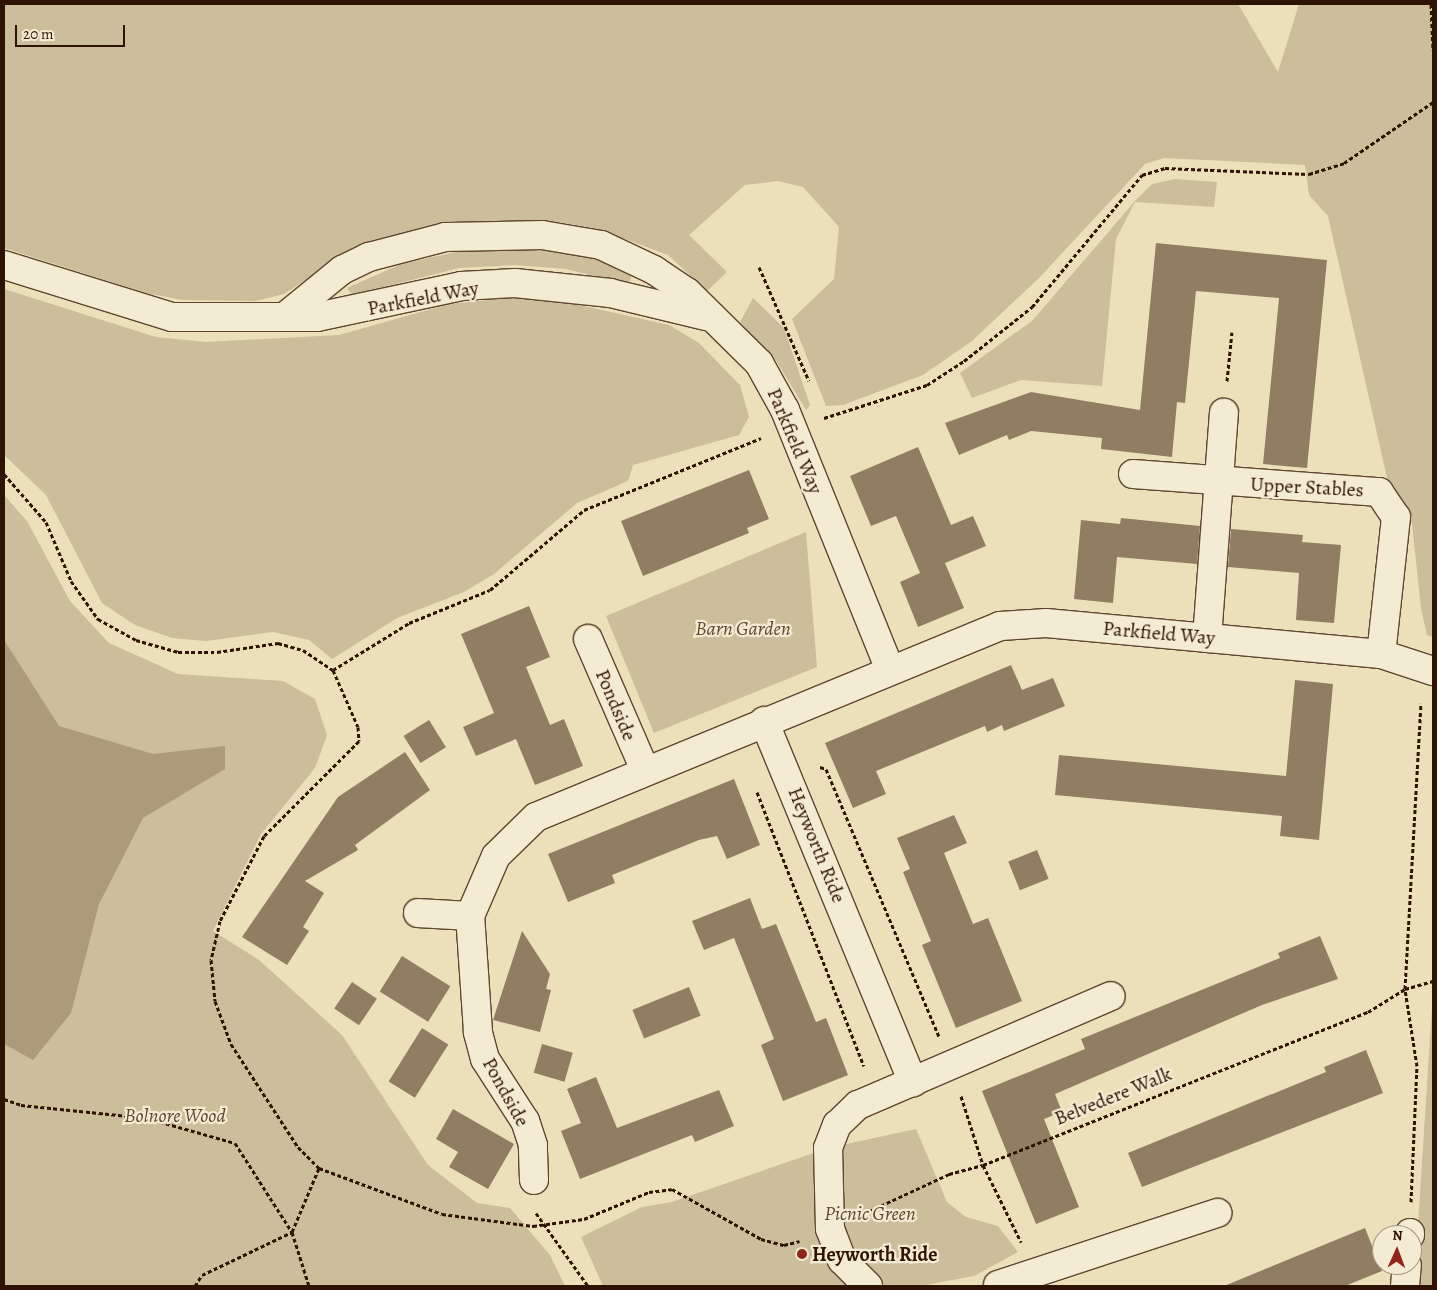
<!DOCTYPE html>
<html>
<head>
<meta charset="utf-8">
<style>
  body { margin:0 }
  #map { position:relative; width:1437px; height:1290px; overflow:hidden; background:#ece0ba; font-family:Alegreya,serif }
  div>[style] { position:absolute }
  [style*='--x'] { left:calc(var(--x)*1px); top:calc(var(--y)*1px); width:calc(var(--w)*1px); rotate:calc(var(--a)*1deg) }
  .green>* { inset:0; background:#ccbd9b }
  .water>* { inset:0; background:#ac9a7b }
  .building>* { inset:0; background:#917e62; transform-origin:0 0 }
  .path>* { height:3px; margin-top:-1.5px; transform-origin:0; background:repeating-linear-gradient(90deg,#2f1302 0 4px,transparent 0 6.5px) }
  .roads { filter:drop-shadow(1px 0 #5e4630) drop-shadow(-1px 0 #5e4630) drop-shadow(0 1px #5e4630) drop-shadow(0 -1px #5e4630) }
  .minor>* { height:28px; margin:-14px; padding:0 14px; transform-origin:14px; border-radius:14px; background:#f3ebd2 }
  .dots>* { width:14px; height:14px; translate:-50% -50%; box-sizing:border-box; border:2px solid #f3ebd2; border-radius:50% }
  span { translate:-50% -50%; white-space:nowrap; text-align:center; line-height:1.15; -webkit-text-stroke:4.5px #f3ebd2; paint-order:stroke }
  .street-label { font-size:20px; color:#2f1302 }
  .park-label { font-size:20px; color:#5e4630; font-style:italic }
  .poi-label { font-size:20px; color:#2f1302; font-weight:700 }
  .left { translate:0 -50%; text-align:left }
  .frame { position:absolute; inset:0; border:5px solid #2f1302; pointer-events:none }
  .north { position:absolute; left:1372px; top:1225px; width:50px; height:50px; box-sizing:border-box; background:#f3ebd2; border:1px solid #a5957f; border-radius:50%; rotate:2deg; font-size:14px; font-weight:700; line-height:20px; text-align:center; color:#2f1302 }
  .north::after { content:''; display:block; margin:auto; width:18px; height:22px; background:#8f2418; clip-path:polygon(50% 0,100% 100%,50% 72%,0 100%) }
  .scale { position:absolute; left:15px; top:25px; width:110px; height:22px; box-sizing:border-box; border:2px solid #2f1302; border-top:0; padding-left:6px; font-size:15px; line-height:18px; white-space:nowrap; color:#2f1302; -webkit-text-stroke:4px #f3ebd2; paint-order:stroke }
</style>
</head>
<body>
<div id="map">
  <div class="green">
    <div style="clip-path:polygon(4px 4px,1238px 4px,1278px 72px,1299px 4px,1433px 4px,1433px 637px,1427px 635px,1421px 609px,1412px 523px,1394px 509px,1328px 216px,1309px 195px,1305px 165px,1164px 158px,1145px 164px,1039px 278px,972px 341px,923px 375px,843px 405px,826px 406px,792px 319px,834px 279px,839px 227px,803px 187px,778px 181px,745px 185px,689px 235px,727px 272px,707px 291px,668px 255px,598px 229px,559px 222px,450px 221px,398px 234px,353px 249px,284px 294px,256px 301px,182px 300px,146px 293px,4px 248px)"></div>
    <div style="clip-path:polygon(1175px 179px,1217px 182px,1214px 207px,1135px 202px,1116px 239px,1102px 386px,1021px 380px,972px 398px,960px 373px,1032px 321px,1135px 201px,1152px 184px)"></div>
    <div style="clip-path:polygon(517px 248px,571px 252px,633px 270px,629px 285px,566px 269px,515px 265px,459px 268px,352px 295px,347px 288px,401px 264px,460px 251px)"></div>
    <div style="clip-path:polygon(4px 289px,156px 337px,206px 342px,339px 335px,449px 304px,507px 298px,566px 302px,669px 325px,699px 343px,740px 385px,749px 417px,739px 435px,633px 465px,628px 481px,577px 503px,494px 574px,464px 592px,397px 618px,332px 659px,309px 640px,273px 632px,206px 641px,172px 638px,135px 625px,102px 603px,46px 495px,4px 455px)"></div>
    <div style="clip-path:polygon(753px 298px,784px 328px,810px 405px,806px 410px,777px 362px,740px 322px)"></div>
    <div style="clip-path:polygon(4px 495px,27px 521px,70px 601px,109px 643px,178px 674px,283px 681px,315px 699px,327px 735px,315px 768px,261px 834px,213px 931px,259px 960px,342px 1035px,428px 1165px,477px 1203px,510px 1208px,550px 1255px,565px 1286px,4px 1286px)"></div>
    <div style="clip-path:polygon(806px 532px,817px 667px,654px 733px,606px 616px)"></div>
    <div style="clip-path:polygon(1433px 992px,1433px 1286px,1414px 1286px)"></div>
    <div style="clip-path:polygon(916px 1129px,947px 1202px,966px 1217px,998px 1226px,1018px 1252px,974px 1276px,920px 1286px,603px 1286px,581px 1237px,642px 1207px,672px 1202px,828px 1148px)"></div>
  </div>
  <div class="water">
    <div style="clip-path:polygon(4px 640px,59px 726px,153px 754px,225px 746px,225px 769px,143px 818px,99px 904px,71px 1013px,33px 1060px,4px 1044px)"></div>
  </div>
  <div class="building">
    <div style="clip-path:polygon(1156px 243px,1327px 260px,1307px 468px,1263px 464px,1279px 298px,1196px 291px,1185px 403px,1177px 402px,1172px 457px,1101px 449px,1102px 438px,1031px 431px,1009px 440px,1007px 435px,959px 455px,945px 423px,1031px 392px,1140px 410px)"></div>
    <div style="clip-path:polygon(918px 447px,951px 525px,973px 516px,986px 546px,945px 563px,964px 608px,918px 627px,900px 582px,920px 573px,896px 516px,871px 526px,850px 476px)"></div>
    <div style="clip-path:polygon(749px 470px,769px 519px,747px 528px,749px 533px,643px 576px,621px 521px)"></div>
    <div style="clip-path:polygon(1121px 518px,1200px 526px,1197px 564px,1117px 557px,1113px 603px,1074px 599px,1081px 520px,1120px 524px)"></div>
    <div style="clip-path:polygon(1231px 529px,1303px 535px,1302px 542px,1341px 545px,1334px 623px,1296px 620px,1299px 573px,1228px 567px)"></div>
    <div style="clip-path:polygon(529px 606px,550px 657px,526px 667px,550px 725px,564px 719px,583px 766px,535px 785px,516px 739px,476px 756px,463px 727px,494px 713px,461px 634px)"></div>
    <div style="clip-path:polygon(1011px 665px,1022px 690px,1053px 678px,1065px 706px,1004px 731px,1002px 725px,987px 732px,985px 726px,876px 771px,886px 794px,853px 808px,825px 743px)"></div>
    <div style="clip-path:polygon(1295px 680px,1333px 684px,1319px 840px,1280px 836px,1282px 816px,1055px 795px,1059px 755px,1286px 776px)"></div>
    <div style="left:429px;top:720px;width:32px;height:30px;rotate:58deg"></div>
    <div style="clip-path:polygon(405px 752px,430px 790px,355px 845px,358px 850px,305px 881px,324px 893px,303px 927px,309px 931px,287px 965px,242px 937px,338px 797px)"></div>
    <div style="clip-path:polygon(734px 779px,760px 845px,727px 859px,717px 836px,699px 840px,612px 875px,615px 883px,568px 902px,548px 854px)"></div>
    <div style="clip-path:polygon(954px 815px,967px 843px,944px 853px,973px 924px,988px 918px,1022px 1001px,956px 1028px,922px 945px,931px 941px,903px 872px,910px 869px,897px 838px)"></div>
    <div style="left:1037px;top:850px;width:31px;height:31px;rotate:68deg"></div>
    <div style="clip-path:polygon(750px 898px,762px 929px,776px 924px,816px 1022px,826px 1018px,848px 1075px,783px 1101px,761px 1045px,774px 1039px,734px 938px,704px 950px,692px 921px)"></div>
    <div style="clip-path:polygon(522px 931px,550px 974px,546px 989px,551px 990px,540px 1032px,493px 1020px)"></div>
    <div style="clip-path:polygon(1320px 936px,1338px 979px,1262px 1005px,1055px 1094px,1062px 1112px,1044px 1119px,1079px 1207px,1036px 1224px,982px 1091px,1085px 1049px,1081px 1039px,1280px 958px,1278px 953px)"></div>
    <div style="left:402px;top:956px;width:57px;height:42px;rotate:32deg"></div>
    <div style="left:352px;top:982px;width:30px;height:32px;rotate:34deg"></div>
    <div style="left:689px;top:987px;width:31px;height:61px;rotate:68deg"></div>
    <div style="left:422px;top:1028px;width:31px;height:63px;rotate:32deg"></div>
    <div style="left:542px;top:1044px;width:32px;height:30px;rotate:16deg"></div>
    <div style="clip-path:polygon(1366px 1050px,1383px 1093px,1142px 1187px,1128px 1153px,1326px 1072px,1324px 1067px)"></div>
    <div style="clip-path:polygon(596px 1077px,617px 1128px,719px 1090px,734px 1126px,695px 1142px,692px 1135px,580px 1179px,561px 1131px,581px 1123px,567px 1089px)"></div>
    <div style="clip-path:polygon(453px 1109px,514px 1144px,488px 1189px,449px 1167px,458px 1152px,436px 1139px)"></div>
    <div style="clip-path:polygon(1365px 1228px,1382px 1271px,1345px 1286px,1224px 1286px)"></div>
  </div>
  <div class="path">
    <div style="--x:1431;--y:4;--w:46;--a:87.5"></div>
    <div style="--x:759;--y:267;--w:124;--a:66.3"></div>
    <div style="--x:1227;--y:381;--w:49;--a:-84.2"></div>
    <div style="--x:824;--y:418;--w:108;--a:-17.8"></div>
    <div style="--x:927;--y:385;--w:44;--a:-33"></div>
    <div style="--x:964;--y:361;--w:87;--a:-38.5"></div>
    <div style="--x:1032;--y:307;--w:172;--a:-50.2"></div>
    <div style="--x:1142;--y:175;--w:24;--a:-17"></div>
    <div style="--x:1165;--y:168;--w:144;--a:2.4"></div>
    <div style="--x:1309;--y:174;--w:37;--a:-17"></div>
    <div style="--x:1344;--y:163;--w:108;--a:-34.4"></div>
    <div style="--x:4;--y:474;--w:64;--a:48.8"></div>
    <div style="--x:46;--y:522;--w:64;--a:67"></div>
    <div style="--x:71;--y:581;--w:47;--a:54.6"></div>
    <div style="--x:98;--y:619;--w:43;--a:28.9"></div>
    <div style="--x:136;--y:640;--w:44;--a:15.9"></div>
    <div style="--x:178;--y:652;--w:39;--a:0"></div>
    <div style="--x:217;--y:652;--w:62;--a:-8.4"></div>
    <div style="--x:278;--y:643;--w:26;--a:16"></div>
    <div style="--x:303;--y:650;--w:36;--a:34"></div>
    <div style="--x:333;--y:670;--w:62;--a:66.3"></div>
    <div style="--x:358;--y:727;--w:14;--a:86"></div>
    <div style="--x:359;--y:741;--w:134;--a:135"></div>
    <div style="--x:264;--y:836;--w:96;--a:117.4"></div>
    <div style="--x:220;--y:921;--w:40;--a:103"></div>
    <div style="--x:211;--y:960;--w:41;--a:84.4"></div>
    <div style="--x:215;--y:1001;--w:46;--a:69.6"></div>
    <div style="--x:231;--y:1044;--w:123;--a:57"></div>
    <div style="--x:298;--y:1147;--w:30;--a:45"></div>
    <div style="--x:319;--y:1168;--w:131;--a:20.5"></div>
    <div style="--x:442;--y:1214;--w:92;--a:7.5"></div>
    <div style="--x:533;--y:1226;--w:51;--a:-7.8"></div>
    <div style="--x:584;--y:1219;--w:70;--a:-22.6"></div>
    <div style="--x:649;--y:1192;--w:23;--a:-7"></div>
    <div style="--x:672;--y:1189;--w:102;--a:29.3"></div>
    <div style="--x:761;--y:1239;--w:24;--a:15"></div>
    <div style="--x:784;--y:1245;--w:16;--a:-14"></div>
    <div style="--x:333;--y:670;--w:89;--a:-31.7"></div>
    <div style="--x:409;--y:623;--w:87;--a:-22.2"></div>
    <div style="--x:490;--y:590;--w:123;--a:-40.4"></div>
    <div style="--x:584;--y:510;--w:191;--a:-22.1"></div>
    <div style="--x:820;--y:767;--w:6;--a:18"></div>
    <div style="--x:826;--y:769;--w:290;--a:67.1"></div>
    <div style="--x:757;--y:792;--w:294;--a:68.7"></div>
    <div style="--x:961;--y:1096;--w:72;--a:72.3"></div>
    <div style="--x:983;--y:1165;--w:86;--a:63.7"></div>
    <div style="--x:4;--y:1099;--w:18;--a:19"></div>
    <div style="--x:21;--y:1105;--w:127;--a:5.9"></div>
    <div style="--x:147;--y:1118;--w:91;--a:15.9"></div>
    <div style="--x:235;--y:1143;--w:106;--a:57.4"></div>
    <div style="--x:292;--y:1232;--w:57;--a:72.5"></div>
    <div style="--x:1411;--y:1202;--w:136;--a:-87.5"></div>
    <div style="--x:1417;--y:1066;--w:78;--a:-98.9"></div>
    <div style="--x:1405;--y:989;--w:286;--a:-86.8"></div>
    <div style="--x:536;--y:1213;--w:90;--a:54.5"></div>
    <div style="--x:863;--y:1214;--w:95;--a:-24.9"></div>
    <div style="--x:949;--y:1174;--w:35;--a:-15"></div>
    <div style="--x:983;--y:1165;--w:414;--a:-21.7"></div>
    <div style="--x:1368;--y:1012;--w:44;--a:-31.9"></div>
    <div style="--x:1405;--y:989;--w:29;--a:-16"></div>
    <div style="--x:195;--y:1286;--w:13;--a:-58"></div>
    <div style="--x:202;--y:1275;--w:100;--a:-25.5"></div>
    <div style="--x:292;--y:1232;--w:69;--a:-67.1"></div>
  </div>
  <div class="roads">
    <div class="minor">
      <div style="--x:4;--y:265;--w:176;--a:17.2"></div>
      <div style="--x:172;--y:317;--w:145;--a:0"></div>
      <div style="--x:317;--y:317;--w:147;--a:-12.1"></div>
      <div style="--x:461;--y:286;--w:54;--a:-3.2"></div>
      <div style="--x:515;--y:283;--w:96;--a:6"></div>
      <div style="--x:610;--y:293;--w:99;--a:13.5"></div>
      <div style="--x:288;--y:314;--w:70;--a:-39.2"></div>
      <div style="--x:342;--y:270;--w:30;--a:-26"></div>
      <div style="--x:369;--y:257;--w:79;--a:-14.7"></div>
      <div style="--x:445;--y:237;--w:97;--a:-1.2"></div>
      <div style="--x:542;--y:235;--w:60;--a:9.6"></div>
      <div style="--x:601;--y:245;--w:59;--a:25.3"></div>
      <div style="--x:654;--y:270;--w:40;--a:34"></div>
      <div style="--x:687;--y:292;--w:101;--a:44.6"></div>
      <div style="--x:759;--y:363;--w:54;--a:61"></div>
      <div style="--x:785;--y:410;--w:280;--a:68"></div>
      <div style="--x:1133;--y:474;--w:247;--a:4.2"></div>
      <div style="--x:1379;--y:492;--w:30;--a:56"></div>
      <div style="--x:1396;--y:517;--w:138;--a:96.2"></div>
      <div style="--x:1207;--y:638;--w:226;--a:-85.7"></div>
      <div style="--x:588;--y:639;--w:143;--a:66.5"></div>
      <div style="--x:764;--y:721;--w:391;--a:67.6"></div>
      <div style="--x:418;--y:913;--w:52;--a:3.3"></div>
      <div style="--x:534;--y:1180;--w:35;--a:-92"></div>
      <div style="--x:533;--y:1145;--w:25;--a:-108"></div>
      <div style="--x:525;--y:1121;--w:74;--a:-122.8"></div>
      <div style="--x:485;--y:1059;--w:28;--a:-105"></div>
      <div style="--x:478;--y:1032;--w:116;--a:-93.9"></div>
      <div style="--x:470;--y:916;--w:65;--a:-66.6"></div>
      <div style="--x:496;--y:856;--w:56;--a:-44.3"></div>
      <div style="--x:536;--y:817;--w:502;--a:-22.37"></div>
      <div style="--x:1000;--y:626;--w:46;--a:-3.7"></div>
      <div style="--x:1046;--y:623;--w:336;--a:5.3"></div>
      <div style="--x:1381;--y:654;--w:55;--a:18.1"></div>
      <div style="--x:1410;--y:1235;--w:2;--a:-90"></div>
      <div style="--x:998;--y:1285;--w:231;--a:-18.2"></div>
      <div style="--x:868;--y:1286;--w:37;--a:-135"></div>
      <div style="--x:842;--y:1260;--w:33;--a:-111"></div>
      <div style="--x:830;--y:1229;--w:81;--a:-91.4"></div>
      <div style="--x:828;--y:1148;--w:25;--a:-69"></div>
      <div style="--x:837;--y:1125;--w:29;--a:-44"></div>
      <div style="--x:858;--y:1105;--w:275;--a:-23.3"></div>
      <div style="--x:1405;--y:1286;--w:21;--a:-85"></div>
    </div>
  </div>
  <div class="dots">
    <div style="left:802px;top:1254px;background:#8f2418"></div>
  </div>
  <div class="street-label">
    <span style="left:423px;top:298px;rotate:-11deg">Parkfield Way</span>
    <span style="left:795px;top:441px;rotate:67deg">Parkfield Way</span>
    <span style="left:1307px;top:487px;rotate:3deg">Upper Stables</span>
    <span style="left:1159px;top:633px;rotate:5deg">Parkfield Way</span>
    <span style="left:616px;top:705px;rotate:67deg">Pondside</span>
    <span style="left:817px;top:845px;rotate:68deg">Heyworth Ride</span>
    <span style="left:506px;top:1092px;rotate:61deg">Pondside</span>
    <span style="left:1113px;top:1096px;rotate:-22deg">Belvedere Walk</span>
  </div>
  <div class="park-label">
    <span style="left:743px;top:628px">Barn Garden</span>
    <span style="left:175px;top:1115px">Bolnore Wood</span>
    <span style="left:870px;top:1213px">Picnic Green</span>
  </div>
  <div class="poi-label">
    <span class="left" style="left:812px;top:1254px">Heyworth Ride</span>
  </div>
  <div class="frame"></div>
  <div class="north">N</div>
  <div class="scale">20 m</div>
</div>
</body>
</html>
